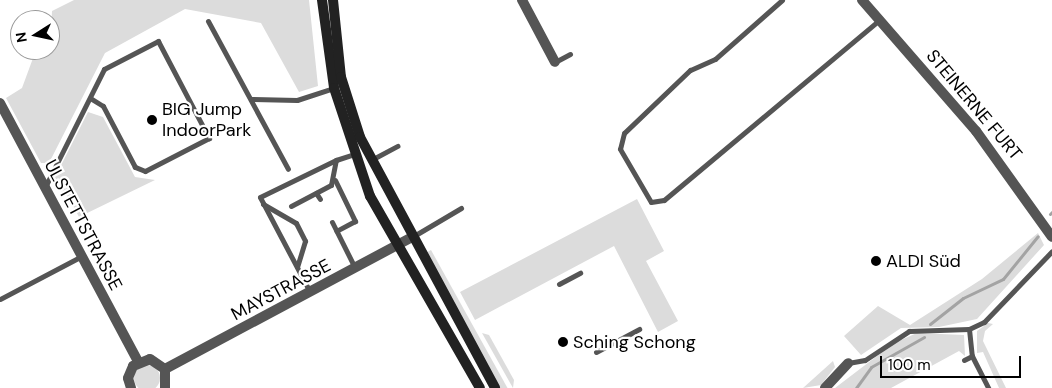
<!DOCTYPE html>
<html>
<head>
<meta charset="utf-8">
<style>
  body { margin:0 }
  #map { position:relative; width:1052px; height:388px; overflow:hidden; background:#fff; font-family:"DM Sans",sans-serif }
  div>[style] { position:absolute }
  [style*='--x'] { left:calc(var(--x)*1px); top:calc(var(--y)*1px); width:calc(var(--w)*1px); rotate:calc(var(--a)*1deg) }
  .green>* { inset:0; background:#dcdcdc; transform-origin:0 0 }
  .round { border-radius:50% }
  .stream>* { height:3px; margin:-1.5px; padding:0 1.5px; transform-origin:1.5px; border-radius:1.5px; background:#a3a3a3 }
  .lane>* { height:5px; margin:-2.5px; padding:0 2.5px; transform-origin:2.5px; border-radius:2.5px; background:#555 }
  .street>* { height:10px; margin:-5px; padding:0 5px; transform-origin:5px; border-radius:5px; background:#555 }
  .secondary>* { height:10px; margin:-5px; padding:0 5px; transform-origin:5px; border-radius:5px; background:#222 }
  .dots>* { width:14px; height:14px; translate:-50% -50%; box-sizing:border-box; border:2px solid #fff; border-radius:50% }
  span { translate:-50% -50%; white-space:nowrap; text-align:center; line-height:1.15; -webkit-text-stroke:4.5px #fff; paint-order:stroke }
  .street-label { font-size:18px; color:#000 }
  .poi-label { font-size:18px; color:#000 }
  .left { translate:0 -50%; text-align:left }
  .north { position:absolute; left:10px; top:10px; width:50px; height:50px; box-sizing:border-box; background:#fff; border:1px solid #999; border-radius:50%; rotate:260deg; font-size:14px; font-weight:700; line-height:20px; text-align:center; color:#000 }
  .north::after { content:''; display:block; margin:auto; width:18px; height:22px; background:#000; clip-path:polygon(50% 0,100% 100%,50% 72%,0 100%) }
  .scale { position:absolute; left:880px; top:356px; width:141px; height:22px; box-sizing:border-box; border:2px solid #000; border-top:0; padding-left:6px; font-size:15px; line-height:18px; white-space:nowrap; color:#000; -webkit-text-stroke:4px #fff; paint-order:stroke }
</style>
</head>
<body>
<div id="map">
  <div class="green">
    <div style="clip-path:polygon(74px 0,309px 0,318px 86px,299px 92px,261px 23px,185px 9px,105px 53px,49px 163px,41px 163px,6px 98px,22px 88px,36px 50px,50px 50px,52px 11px)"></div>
    <div style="clip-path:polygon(88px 112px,103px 117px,135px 177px,155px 180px,79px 217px,69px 198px,52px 183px)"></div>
    <div style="clip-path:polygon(637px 199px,664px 251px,646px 261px,678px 321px,658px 332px,614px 246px,475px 320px,460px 292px)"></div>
    <div style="clip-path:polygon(1038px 233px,1044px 245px,977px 319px,939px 327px,901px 328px,861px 355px,844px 336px,878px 306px,910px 325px,982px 279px)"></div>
    <div style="left:431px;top:250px;width:158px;height:7px;rotate:61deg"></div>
    <div style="clip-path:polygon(988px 323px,993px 324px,985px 331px,983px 341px,1006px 388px,999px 388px,983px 352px,977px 353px,977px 331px)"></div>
    <div style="clip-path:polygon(482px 333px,489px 335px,514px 380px,513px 388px)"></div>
    <div style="clip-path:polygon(917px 333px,964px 335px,965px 356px,959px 351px,891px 388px,835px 388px,894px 343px)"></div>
    <div style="clip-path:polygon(833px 361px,835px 367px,821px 385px,803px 388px)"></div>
    <div class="round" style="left:134px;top:365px;width:26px;height:26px"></div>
  </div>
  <div class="stream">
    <div style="--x:1050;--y:214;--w:3;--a:-45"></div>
    <div style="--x:930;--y:324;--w:42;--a:-38.2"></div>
    <div style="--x:963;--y:298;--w:44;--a:-25.4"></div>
    <div style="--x:1003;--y:279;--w:55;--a:-50.9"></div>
    <div style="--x:856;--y:388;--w:26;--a:-54"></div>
    <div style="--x:871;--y:367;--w:61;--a:-29.5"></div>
  </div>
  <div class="lane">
    <div style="--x:782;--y:0;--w:89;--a:138.6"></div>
    <div style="--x:715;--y:59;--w:27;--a:156"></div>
    <div style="--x:690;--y:70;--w:91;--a:136.3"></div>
    <div style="--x:624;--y:133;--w:16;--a:104"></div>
    <div style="--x:620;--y:149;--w:61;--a:59.7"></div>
    <div style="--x:651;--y:202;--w:13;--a:-9"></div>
    <div style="--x:664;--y:200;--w:280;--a:-39.9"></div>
    <div style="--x:208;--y:21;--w:168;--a:61.6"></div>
    <div style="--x:555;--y:62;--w:17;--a:-28"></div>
    <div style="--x:251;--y:99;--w:46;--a:1.2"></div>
    <div style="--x:297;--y:100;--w:39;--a:-18"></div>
    <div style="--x:371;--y:160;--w:30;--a:-28"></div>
    <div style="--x:335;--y:180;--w:46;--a:64"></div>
    <div style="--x:355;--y:221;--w:21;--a:152"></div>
    <div style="--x:45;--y:188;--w:8;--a:-67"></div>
    <div style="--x:48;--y:181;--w:125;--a:-63.4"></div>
    <div style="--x:104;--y:69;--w:61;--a:-27.4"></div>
    <div style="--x:158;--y:41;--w:110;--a:62.3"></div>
    <div style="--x:209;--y:138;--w:72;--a:152.7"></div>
    <div style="--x:145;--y:171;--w:11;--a:-158"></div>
    <div style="--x:135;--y:167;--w:69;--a:-117.7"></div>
    <div style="--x:103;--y:106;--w:15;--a:-148"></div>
    <div style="--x:316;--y:193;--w:7;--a:56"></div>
    <div style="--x:263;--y:204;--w:38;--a:30"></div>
    <div style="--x:296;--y:223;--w:20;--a:63"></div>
    <div style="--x:305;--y:241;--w:27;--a:107"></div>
    <div style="--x:291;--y:206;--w:45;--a:-27.7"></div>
    <div style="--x:331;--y:185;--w:25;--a:-79"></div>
    <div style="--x:336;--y:160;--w:19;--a:-18"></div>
    <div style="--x:332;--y:222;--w:51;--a:63.4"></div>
    <div style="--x:412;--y:237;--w:57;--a:-30.6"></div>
    <div style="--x:559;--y:284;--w:24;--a:-28"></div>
    <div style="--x:310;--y:292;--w:107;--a:-117.8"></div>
    <div style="--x:260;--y:197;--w:85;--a:-26"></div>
    <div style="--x:0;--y:299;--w:93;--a:-27.7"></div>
    <div style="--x:969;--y:329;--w:27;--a:84"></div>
    <div style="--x:972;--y:356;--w:36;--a:63"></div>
    <div style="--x:596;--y:352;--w:49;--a:-28.1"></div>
    <div style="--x:964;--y:360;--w:9;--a:-27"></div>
    <div style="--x:848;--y:363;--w:17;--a:-10"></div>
    <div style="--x:865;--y:360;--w:53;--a:-33.4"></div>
    <div style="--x:909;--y:331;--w:60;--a:-1.9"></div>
    <div style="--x:969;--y:329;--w:17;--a:-25"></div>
    <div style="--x:984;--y:322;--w:98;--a:-46.2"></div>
  </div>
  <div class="street">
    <div style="--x:522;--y:0;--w:70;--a:62"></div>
    <div style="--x:862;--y:0;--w:174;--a:49"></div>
    <div style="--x:976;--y:131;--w:130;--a:54.4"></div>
    <div style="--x:0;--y:103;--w:293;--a:61.9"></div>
    <div style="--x:165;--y:369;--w:280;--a:-28.1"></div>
    <div style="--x:131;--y:388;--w:10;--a:-107"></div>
    <div style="--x:128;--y:378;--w:13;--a:-67"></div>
    <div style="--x:133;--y:366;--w:18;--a:-22"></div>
    <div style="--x:150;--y:359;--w:18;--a:34"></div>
    <div style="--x:165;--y:369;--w:19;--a:90"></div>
    <div style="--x:825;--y:388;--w:34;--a:-47"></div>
  </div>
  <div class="secondary">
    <div style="--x:322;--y:0;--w:89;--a:82.2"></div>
    <div style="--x:334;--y:88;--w:114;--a:71.6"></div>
    <div style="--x:370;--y:196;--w:221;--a:60.2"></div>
    <div style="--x:333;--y:0;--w:77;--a:84.1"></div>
    <div style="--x:341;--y:77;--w:63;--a:72.4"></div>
    <div style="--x:360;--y:137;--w:285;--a:61.7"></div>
  </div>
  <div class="dots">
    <div style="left:152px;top:120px;background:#000"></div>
    <div style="left:876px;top:261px;background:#000"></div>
    <div style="left:563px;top:342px;background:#000"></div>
  </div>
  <div class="street-label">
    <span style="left:974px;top:105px;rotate:50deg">STEINERNE FURT</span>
    <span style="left:83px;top:225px;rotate:62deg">ULSTETTSTRASSE</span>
    <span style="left:281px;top:290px;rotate:-28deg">MAYSTRASSE</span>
  </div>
  <div class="poi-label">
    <span class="left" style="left:162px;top:120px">BIG Jump<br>IndoorPark</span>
    <span class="left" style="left:886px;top:261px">ALDI Süd</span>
    <span class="left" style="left:573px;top:342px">Sching Schong</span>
  </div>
  <div class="north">N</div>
  <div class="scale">100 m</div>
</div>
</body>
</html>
